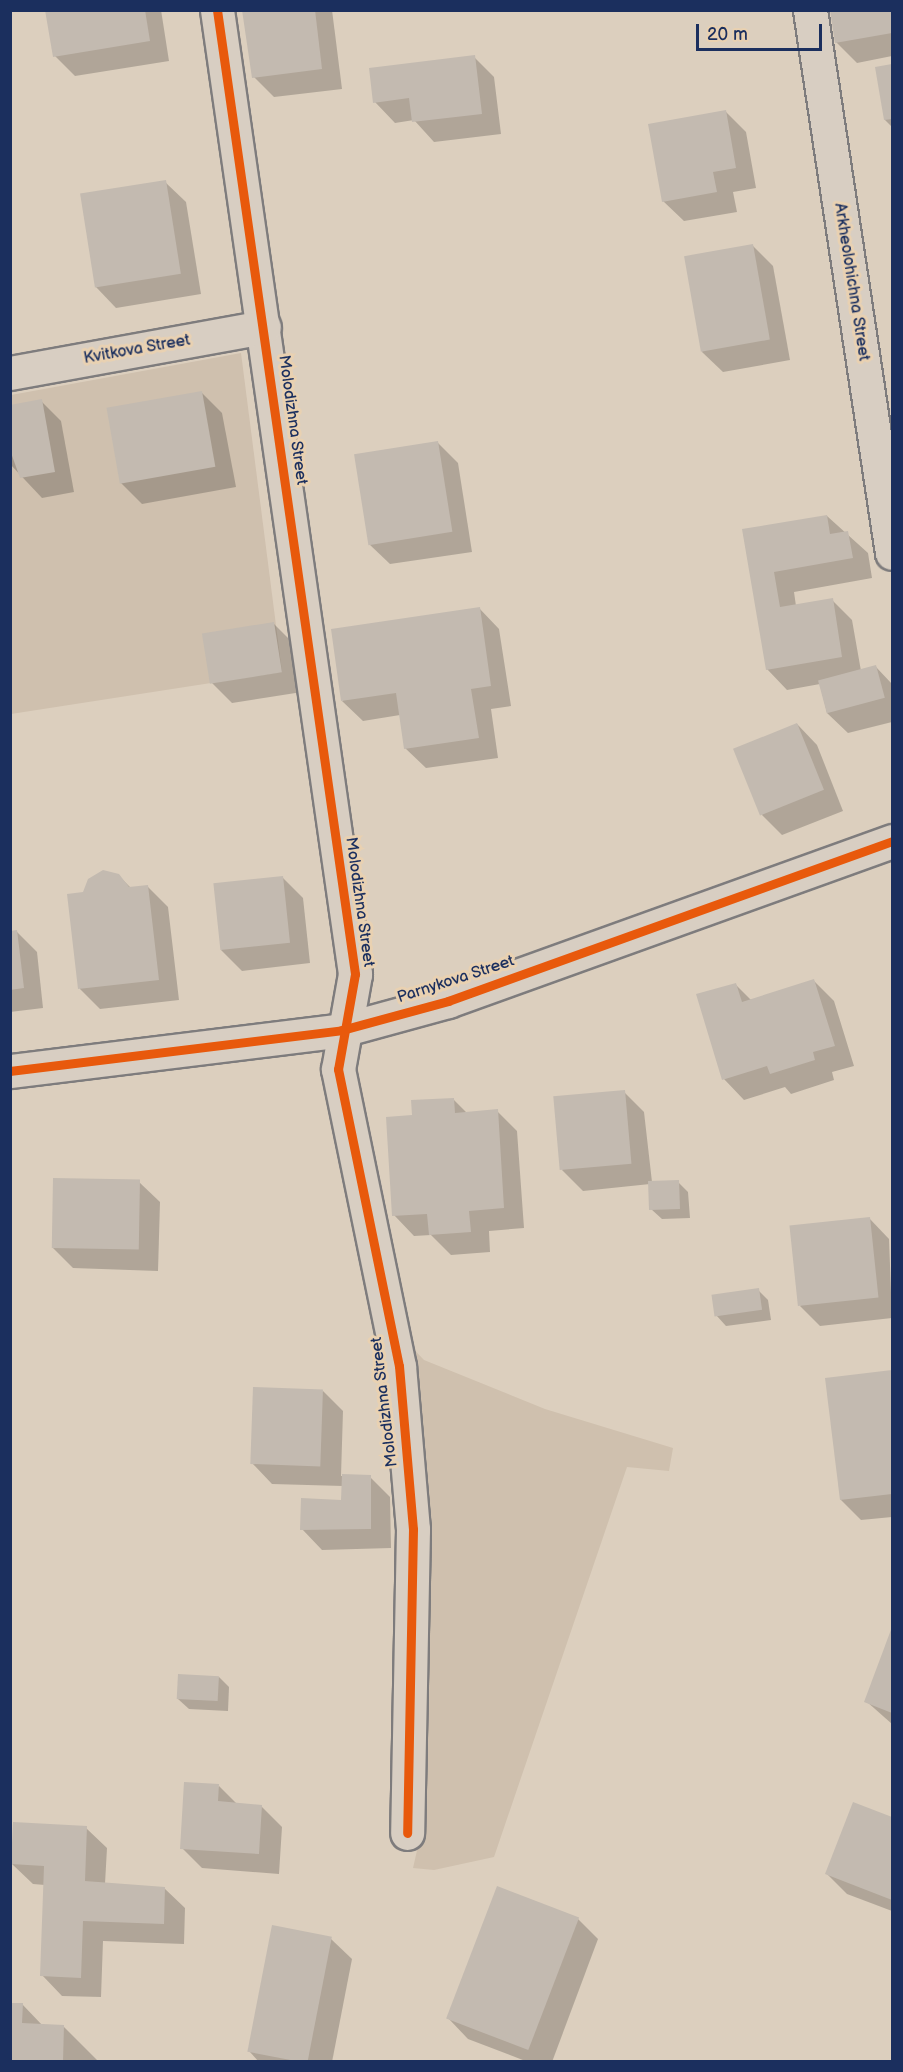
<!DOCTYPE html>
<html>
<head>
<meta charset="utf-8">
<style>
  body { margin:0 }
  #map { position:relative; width:903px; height:2072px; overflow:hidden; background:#dccfbe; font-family:"Balsamiq Sans",sans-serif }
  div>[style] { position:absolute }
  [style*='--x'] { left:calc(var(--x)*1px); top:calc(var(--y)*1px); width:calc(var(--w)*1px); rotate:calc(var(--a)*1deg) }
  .green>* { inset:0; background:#cfc0ae }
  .shadow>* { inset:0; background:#0003 }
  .building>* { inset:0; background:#c3bab0; transform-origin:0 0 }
  .roads { filter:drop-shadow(2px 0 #7e7c7d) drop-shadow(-2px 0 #7e7c7d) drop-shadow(0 2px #7e7c7d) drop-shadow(0 -2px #7e7c7d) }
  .street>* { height:33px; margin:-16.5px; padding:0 16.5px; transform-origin:16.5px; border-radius:16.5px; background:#d8cec2 }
  .cycleway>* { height:9px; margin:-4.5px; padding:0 4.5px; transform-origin:4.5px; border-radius:4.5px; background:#e8590c }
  span { translate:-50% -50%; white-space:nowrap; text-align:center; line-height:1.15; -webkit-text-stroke:6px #e9d1b1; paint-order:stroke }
  .street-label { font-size:16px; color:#1b2f5e }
  .frame { position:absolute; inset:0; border:12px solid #1b2f5e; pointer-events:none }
  .scale { position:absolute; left:696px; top:24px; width:126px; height:27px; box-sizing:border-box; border:3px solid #1b2f5e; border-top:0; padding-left:8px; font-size:18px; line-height:21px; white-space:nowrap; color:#1b2f5e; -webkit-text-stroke:4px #e9d1b1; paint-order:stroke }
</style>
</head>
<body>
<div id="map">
  <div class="green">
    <div style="clip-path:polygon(241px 353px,282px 672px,11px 714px,11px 395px)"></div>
    <div style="clip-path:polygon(401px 1336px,424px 1360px,545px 1409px,673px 1448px,669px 1471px,627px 1467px,494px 1857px,434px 1870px,413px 1868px,421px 1833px)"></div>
  </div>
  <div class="shadow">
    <div style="clip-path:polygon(47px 10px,161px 10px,169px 61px,75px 76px,55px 56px)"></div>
    <div style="clip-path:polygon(244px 10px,332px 10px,342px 89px,274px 97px,254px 77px)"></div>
    <div style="clip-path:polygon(832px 10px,892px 10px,892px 56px,857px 63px,836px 42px)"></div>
    <div style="clip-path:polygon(474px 57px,494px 77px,501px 134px,434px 142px,414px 120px,395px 123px,375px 102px)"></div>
    <div style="clip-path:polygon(892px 66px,892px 127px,885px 120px,877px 68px)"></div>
    <div style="clip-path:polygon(725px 111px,746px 132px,756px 188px,733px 192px,737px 212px,684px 221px,663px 201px)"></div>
    <div style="clip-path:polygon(165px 182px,186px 202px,201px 294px,116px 308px,96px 287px)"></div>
    <div style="clip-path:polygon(752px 245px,773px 266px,790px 360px,723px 372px,702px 352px)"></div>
    <div style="clip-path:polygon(202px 393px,222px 413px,236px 487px,142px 504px,121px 483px)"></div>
    <div style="clip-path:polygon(41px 401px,61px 421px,74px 492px,42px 498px,10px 464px,10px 406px)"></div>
    <div style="clip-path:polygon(438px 443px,458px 463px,472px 552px,390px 564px,369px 544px)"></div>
    <div style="clip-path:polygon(827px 516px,868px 553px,872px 578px,794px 592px,796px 606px,832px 600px,852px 620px,861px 671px,876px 667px,892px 684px,892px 722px,848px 733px,827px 713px,820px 684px,787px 690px,767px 669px,743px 531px)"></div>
    <div style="clip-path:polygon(479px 608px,499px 629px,511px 706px,491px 709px,498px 758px,426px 768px,405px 748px,400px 715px,363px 721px,342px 701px)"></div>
    <div style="clip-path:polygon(274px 624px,294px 644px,302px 692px,232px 703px,211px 682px)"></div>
    <div style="clip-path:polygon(797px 724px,817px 745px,843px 811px,782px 835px,762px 815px)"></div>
    <div style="clip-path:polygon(118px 875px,132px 889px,148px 887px,168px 907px,179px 1000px,100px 1009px,80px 989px,84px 894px)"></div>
    <div style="clip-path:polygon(282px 877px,303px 898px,310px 963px,242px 971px,221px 950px)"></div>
    <div style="clip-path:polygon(17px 932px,37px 952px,43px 1008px,10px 1012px,10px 933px)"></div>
    <div style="clip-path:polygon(814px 981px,834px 1001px,854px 1066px,832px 1072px,834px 1080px,791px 1094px,785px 1087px,744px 1100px,724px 1079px,735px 984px,751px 1000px)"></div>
    <div style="clip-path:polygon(624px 1092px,644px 1112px,652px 1182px,678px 1182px,688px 1192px,690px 1218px,662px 1219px,651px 1209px,650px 1184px,583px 1191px,562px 1170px)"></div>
    <div style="clip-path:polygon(453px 1099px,467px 1113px,497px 1111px,517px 1131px,524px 1228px,489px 1231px,490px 1252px,451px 1255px,431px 1235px,414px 1236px,394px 1215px,414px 1117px)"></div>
    <div style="clip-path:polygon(139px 1182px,160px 1202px,158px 1271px,73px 1268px,53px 1248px)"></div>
    <div style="clip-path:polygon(869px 1218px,889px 1239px,892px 1318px,820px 1326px,800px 1306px)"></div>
    <div style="clip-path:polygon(758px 1290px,768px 1300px,771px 1320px,726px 1326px,716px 1315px)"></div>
    <div style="clip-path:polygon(892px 1372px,892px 1517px,861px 1520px,841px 1500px,827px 1379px)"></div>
    <div style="clip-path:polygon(323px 1391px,343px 1411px,341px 1476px,370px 1477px,390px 1497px,391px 1548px,322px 1550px,302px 1529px,343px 1501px,343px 1486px,272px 1484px,252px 1463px)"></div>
    <div style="clip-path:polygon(892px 1630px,892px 1724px,866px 1701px)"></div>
    <div style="clip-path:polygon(219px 1677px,229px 1687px,228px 1711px,189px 1709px,178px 1699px)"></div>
    <div style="clip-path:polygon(219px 1786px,237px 1804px,261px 1806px,282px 1827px,279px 1874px,202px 1868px,182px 1848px)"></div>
    <div style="clip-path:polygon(853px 1804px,892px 1819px,892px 1911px,847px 1894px,827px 1874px)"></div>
    <div style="clip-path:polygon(86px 1828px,107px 1848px,105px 1884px,164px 1888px,185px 1908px,184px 1944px,103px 1941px,101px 1997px,62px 1996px,42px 1975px,45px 1885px,33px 1884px,12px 1864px)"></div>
    <div style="clip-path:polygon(578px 1919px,598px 1939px,552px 2062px,528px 2062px,468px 2039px,448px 2018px)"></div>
    <div style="clip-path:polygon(331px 1939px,352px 1959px,332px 2062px,259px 2062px,250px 2052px)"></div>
    <div style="clip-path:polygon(22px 2004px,43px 2026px,63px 2026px,99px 2062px,10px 2062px)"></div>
  </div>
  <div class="building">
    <div style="clip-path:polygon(45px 10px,145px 10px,150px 41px,53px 57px)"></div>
    <div style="clip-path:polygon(242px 10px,315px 10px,322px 69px,252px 78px)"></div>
    <div style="clip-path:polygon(830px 10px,892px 10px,892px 33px,835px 43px)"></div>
    <div style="clip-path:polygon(475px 55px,482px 114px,412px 122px,409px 98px,373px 103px,369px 68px)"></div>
    <div style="clip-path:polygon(892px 64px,892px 119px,884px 120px,875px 67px)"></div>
    <div style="clip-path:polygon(726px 110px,736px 168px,713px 172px,717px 192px,662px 202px,648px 124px)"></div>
    <div style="left:166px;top:180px;width:95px;height:87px;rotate:81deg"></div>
    <div style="left:753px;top:244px;width:97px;height:70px;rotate:80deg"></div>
    <div style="left:202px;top:391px;width:77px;height:97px;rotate:80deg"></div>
    <div style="clip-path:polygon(42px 399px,55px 472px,20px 478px,10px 450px,10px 405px)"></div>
    <div style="left:438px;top:441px;width:92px;height:85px;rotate:81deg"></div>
    <div style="clip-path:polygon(827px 515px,830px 534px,848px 531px,853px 558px,774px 572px,780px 607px,833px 598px,842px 657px,766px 670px,742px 529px)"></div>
    <div style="clip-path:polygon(480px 607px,491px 686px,471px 689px,479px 738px,404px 749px,396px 693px,341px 701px,331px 629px)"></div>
    <div style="left:274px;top:622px;width:51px;height:73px;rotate:81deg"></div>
    <div style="left:876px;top:665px;width:34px;height:60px;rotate:75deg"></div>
    <div style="left:797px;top:723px;width:72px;height:69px;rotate:68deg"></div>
    <div style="clip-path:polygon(103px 870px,119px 874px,129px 887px,148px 885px,159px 980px,78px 989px,67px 894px,83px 892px,88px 879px)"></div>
    <div style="left:283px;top:876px;width:67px;height:70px;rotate:84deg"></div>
    <div style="clip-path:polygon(17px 930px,24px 988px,10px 990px,10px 931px)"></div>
    <div style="clip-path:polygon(814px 979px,835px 1046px,813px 1052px,815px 1060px,770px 1074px,767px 1066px,722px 1080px,696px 994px,736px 983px,742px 1002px)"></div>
    <div style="left:625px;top:1090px;width:74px;height:72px;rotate:85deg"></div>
    <div style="clip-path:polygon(454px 1098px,455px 1113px,498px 1109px,504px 1208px,469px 1211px,471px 1232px,429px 1235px,427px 1214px,392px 1216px,386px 1117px,412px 1115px,411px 1100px)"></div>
    <div style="left:53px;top:1178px;width:87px;height:70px;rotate:1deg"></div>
    <div style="left:679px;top:1180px;width:29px;height:31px;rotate:88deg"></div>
    <div style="left:870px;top:1217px;width:81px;height:81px;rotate:84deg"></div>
    <div style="left:759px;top:1288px;width:22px;height:48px;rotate:82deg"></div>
    <div style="clip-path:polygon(892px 1370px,892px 1494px,840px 1500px,825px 1378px)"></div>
    <div style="left:253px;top:1387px;width:70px;height:77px;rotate:2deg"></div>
    <div style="clip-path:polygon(342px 1474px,371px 1475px,371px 1529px,300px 1530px,301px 1498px,341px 1500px)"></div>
    <div style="clip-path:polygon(892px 1627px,892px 1713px,864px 1702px)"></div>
    <div style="left:178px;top:1674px;width:41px;height:25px;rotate:3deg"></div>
    <div style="clip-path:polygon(184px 1782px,219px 1784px,218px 1801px,262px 1805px,259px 1854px,180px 1849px)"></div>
    <div style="clip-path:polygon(853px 1802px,892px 1817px,892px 1900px,825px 1874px)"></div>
    <div style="clip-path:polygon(13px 1822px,87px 1826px,85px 1881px,165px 1887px,164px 1924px,83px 1921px,81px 1978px,40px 1976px,44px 1866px,11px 1864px)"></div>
    <div style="left:497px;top:1886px;width:88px;height:142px;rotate:21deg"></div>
    <div style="left:272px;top:1925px;width:61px;height:129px;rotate:11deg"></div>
    <div style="clip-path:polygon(10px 2003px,23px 2003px,22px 2023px,64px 2025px,63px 2062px,10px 2062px)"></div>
  </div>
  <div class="roads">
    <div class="street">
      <div style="--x:217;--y:10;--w:974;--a:81.85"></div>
      <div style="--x:355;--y:974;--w:97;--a:100.1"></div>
      <div style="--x:338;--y:1069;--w:303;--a:78.4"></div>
      <div style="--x:399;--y:1366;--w:164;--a:85.1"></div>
      <div style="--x:413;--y:1529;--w:304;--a:91.1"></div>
      <div style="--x:810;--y:10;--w:549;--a:81.41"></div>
      <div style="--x:10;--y:373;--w:258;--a:-10.3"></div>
      <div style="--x:10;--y:1071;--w:335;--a:-7"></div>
      <div style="--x:342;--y:1030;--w:110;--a:-15.3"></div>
      <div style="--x:448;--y:1001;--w:472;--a:-19.8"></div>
    </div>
  </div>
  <div class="cycleway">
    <div style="--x:217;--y:10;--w:974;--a:81.85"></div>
    <div style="--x:355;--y:974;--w:97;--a:100.1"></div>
    <div style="--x:338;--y:1069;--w:303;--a:78.4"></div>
    <div style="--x:399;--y:1366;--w:164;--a:85.1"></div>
    <div style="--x:413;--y:1529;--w:304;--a:91.1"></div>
    <div style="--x:10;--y:1071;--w:335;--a:-7"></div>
    <div style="--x:342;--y:1030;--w:110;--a:-15.3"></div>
    <div style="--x:448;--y:1001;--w:472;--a:-19.8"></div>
  </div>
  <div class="street-label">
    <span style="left:851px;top:282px;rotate:81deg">Arkheolohichna Street</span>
    <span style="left:137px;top:350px;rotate:-10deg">Kvitkova Street</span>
    <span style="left:292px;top:420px;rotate:82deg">Molodizhna Street</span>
    <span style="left:359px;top:902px;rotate:82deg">Molodizhna Street</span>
    <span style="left:456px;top:980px;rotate:-18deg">Parnykova Street</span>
    <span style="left:385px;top:1402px;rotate:-97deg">Molodizhna Street</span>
  </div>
  <div class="frame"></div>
  <div class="scale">20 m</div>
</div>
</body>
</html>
